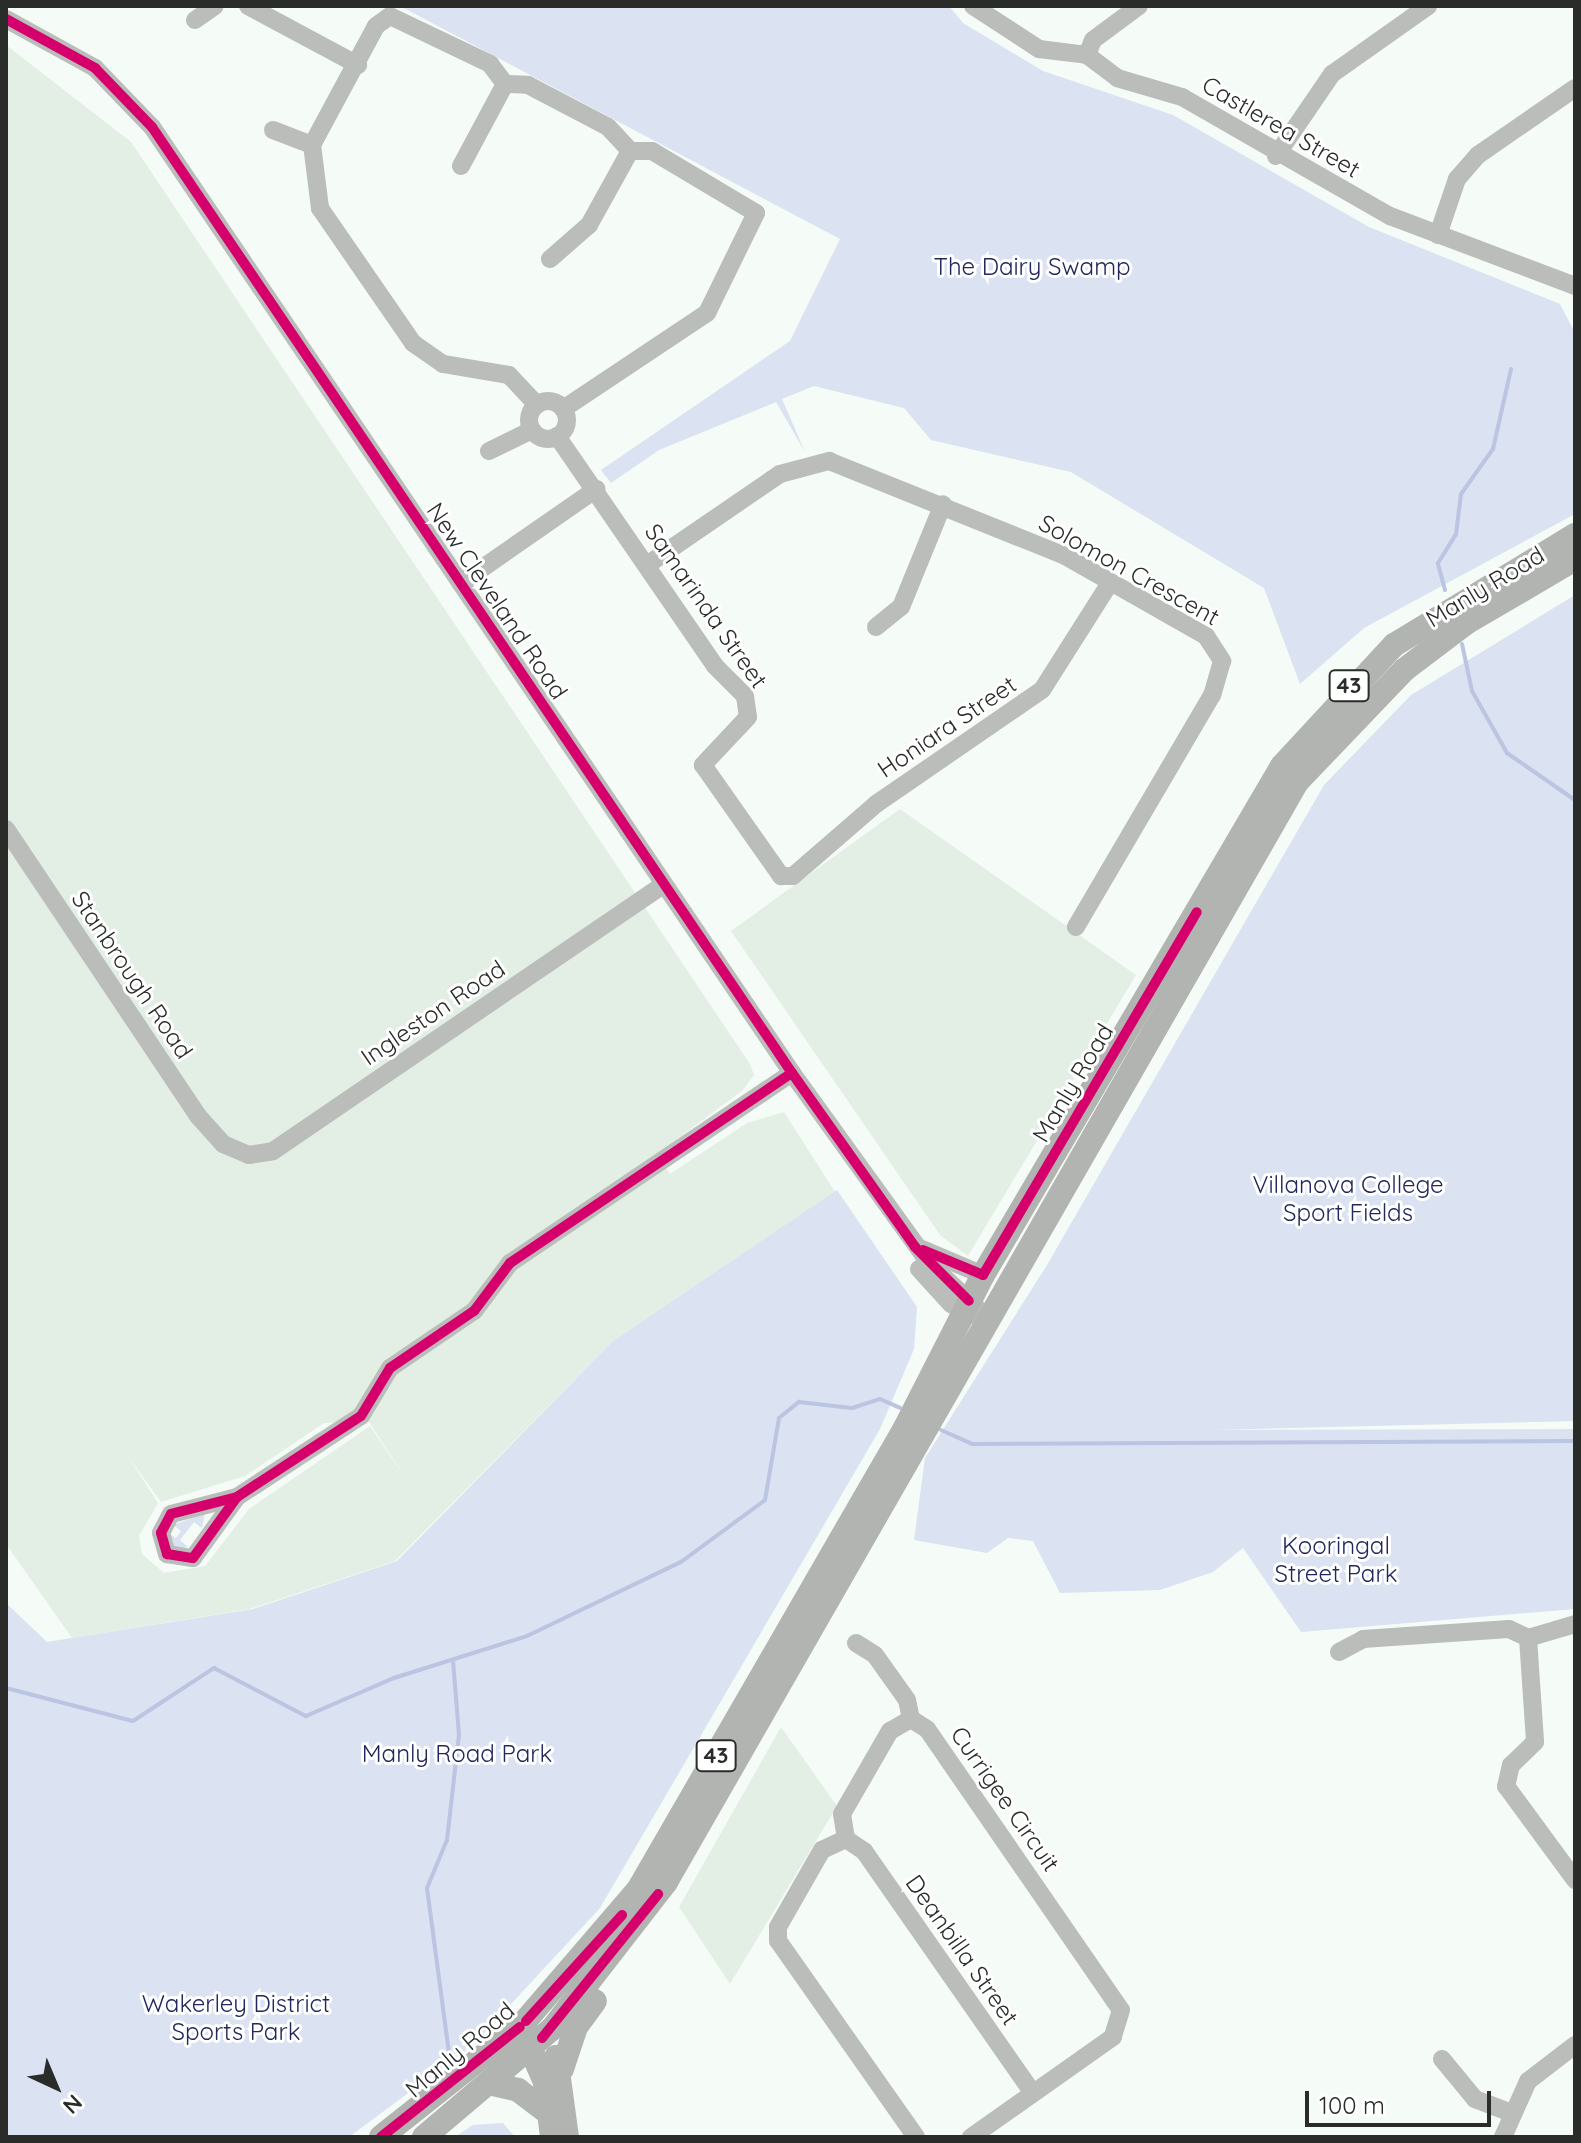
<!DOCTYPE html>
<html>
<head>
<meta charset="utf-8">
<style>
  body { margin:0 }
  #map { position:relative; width:1581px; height:2143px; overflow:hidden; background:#f5fbf6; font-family:Quicksand,sans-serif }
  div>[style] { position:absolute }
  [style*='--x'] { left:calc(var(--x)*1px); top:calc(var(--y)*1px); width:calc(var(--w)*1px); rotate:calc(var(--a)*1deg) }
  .built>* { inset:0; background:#e3efe5 }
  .green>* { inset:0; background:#dbe2f1 }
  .stream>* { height:4px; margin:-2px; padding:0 2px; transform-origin:2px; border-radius:2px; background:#bbc4e0 }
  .minor>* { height:18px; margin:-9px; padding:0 9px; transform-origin:9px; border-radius:9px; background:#babdba }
  .minor>.ring { margin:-9px; padding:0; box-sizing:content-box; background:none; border:18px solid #babdba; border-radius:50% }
  .major>* { height:24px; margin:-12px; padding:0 12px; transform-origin:12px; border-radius:12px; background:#b2b4b2 }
  .cycleway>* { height:10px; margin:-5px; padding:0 5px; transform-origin:5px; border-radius:5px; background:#d6006c }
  span { translate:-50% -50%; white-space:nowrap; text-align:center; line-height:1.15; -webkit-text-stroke:6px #fff; paint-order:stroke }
  .shield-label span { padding:2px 6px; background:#fff; border:2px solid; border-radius:6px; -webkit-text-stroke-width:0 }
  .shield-label { font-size:22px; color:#292c29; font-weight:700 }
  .street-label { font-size:24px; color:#292c29 }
  .park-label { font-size:24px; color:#22285d }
  .frame { position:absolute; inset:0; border:8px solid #292c29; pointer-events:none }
  .north { position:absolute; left:16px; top:2047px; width:80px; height:80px; -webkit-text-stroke:6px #fff; paint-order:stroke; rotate:136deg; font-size:22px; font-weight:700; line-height:32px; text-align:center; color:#292c29 }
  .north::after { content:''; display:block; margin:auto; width:28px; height:36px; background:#292c29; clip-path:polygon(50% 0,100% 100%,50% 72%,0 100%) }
  .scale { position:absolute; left:1305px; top:2091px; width:186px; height:36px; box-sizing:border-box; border:4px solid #292c29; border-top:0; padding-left:10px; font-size:24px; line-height:28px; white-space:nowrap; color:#292c29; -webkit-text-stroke:6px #fff; paint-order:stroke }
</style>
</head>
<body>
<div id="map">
  <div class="built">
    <div style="clip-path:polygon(evenodd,6px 45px,131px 142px,750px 1064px,754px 1075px,743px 1090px,657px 1154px,670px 1174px,747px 1123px,784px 1112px,835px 1192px,613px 1341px,395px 1561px,250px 1609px,72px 1638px,6px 1544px,6px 45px,369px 1422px,409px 1483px,370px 1426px,249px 1509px,205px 1566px,164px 1573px,142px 1554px,139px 1536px,158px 1503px,127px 1455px,161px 1502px,245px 1476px,324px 1423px,369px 1422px)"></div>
    <div style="clip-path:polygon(900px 809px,1136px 975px,968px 1256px,940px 1235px,731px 931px)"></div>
    <div style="clip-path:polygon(781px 1727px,837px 1806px,730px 1984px,679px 1907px)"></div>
  </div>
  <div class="green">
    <div style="clip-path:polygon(400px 6px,949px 6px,963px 23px,1043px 71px,1173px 115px,1369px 227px,1560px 304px,1575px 333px,1575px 514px,1364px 628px,1300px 684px,1264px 588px,1071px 472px,931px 440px,904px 408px,814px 386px,782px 399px,805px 452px,776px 402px,659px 450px,611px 483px,601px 470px,790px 341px,840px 239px)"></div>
    <div style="clip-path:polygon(1575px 595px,1575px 1421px,1212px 1430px,1575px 1429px,1575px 1609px,1301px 1632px,1243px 1548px,1213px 1572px,1160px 1590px,1060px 1593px,1033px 1541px,1008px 1538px,987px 1553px,914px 1540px,925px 1458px,1047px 1265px,1324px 785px,1411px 695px)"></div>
    <div style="clip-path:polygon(837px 1190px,917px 1307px,914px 1349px,880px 1429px,600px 1908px,473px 2045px,349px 2137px,6px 2137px,6px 1603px,47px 1642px,253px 1609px,397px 1561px,613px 1341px)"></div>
    <div style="clip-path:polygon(205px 1513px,202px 1528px,194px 1522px,180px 1540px,188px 1547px,176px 1549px,167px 1532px,176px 1538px,181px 1531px,173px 1525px)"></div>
    <div style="clip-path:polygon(503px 2123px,515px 2137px,455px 2137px,473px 2125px)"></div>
  </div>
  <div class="stream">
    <div style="--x:1445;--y:590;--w:28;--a:-105"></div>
    <div style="--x:1438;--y:563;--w:34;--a:-58"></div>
    <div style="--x:1456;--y:534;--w:40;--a:-82.9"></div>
    <div style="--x:1461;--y:494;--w:55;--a:-54.6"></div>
    <div style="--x:1493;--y:449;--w:82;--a:-77.3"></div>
    <div style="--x:1462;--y:644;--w:48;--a:78"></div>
    <div style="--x:1472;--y:691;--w:71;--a:60.6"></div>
    <div style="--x:1507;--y:753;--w:83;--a:34.7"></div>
    <div style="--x:941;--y:1430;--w:34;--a:24"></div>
    <div style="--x:972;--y:1444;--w:603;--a:-0.29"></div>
    <div style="--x:6;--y:1688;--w:131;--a:14.6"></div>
    <div style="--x:133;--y:1721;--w:97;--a:-33.2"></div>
    <div style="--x:214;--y:1668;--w:104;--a:27.6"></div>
    <div style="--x:306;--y:1716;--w:96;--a:-23.4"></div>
    <div style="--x:394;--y:1678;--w:139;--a:-17.5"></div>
    <div style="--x:527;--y:1636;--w:171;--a:-25.7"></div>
    <div style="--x:681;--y:1562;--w:104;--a:-36.4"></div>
    <div style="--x:765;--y:1500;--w:83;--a:-80.3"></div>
    <div style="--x:779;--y:1418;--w:26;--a:-39"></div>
    <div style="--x:799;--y:1402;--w:53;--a:6.5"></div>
    <div style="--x:852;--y:1408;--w:29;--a:-18"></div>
    <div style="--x:880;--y:1399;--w:22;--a:24"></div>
    <div style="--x:449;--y:2053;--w:166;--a:-97.6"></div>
    <div style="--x:427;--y:1888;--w:52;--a:-67.4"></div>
    <div style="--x:447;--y:1840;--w:106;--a:-83.5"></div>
    <div style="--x:459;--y:1735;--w:75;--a:-94.6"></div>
  </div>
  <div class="minor">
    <div style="--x:248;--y:6;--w:125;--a:28.2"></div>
    <div style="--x:973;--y:6;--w:79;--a:33.1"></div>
    <div style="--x:1039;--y:49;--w:48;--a:7.1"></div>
    <div style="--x:1087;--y:55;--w:38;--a:37"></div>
    <div style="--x:1117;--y:78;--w:68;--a:16.3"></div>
    <div style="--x:1182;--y:97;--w:240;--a:29.8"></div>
    <div style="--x:1390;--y:216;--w:198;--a:20.7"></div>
    <div style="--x:6;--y:19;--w:102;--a:28.8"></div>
    <div style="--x:95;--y:68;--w:82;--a:46"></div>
    <div style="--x:152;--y:127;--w:1142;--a:55.92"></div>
    <div style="--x:792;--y:1073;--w:234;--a:54.2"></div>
    <div style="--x:929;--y:1263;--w:69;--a:43.2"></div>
    <div style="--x:195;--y:20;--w:24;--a:-35"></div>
    <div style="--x:1087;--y:55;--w:16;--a:-68"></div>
    <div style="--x:1093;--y:40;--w:57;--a:-36.5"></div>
    <div style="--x:273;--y:130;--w:42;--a:21"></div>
    <div style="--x:1276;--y:156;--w:99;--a:-55.7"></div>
    <div style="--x:1332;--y:74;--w:118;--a:-35.3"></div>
    <div style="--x:461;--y:166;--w:93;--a:-61.8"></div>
    <div style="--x:1438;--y:235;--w:59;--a:-71.3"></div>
    <div style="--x:1457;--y:179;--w:32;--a:-49"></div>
    <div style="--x:1478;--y:155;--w:118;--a:-34.6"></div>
    <div style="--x:550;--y:259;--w:52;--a:-41.1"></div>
    <div style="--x:589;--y:225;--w:85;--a:-61"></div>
    <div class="ring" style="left:529px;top:401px;width:20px;height:20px"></div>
    <div style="--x:537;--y:405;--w:41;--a:-133"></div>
    <div style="--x:509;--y:375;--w:67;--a:-170.5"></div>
    <div style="--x:443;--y:364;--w:37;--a:-145"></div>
    <div style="--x:413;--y:343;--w:164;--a:-124.6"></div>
    <div style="--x:320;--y:208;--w:64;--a:-97.2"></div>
    <div style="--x:312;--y:145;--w:135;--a:-61.7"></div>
    <div style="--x:376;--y:26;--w:17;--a:-36"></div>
    <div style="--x:390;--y:16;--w:111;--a:25.6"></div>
    <div style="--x:490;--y:64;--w:25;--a:53"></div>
    <div style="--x:505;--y:84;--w:23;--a:2"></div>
    <div style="--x:528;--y:85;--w:90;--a:27.7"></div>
    <div style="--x:608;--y:127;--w:33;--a:47"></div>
    <div style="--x:630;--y:151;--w:22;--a:0"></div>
    <div style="--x:652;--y:151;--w:121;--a:30.8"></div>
    <div style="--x:756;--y:213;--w:111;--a:116.1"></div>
    <div style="--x:707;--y:313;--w:173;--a:146.3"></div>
    <div style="--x:557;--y:436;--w:279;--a:55.5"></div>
    <div style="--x:715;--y:666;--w:42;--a:45"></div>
    <div style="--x:745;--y:696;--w:21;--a:82"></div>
    <div style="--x:748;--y:717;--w:66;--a:133.2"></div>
    <div style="--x:703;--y:765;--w:136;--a:54.9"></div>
    <div style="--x:781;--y:876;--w:12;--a:0"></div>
    <div style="--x:793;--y:876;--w:110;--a:-40.9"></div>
    <div style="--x:876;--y:804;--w:201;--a:-34.5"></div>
    <div style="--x:1042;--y:690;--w:127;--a:-57.6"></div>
    <div style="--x:489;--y:451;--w:48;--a:-26"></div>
    <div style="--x:647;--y:565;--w:161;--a:-34.4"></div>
    <div style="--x:780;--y:474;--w:51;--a:-14.9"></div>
    <div style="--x:829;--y:461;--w:254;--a:21.9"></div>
    <div style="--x:1065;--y:556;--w:162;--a:29.6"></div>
    <div style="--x:1206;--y:636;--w:30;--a:57"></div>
    <div style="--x:1222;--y:661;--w:35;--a:106"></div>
    <div style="--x:1212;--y:695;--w:269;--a:120.4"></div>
    <div style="--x:461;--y:583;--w:165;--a:-34.8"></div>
    <div style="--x:876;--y:627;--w:32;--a:-39"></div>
    <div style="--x:901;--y:607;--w:111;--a:-67.8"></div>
    <div style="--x:6;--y:829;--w:345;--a:56.2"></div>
    <div style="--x:198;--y:1116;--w:38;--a:48"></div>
    <div style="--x:223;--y:1144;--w:28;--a:23"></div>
    <div style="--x:249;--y:1155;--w:24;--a:-9"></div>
    <div style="--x:273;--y:1151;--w:473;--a:-34.3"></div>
    <div style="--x:922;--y:1249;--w:66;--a:23.1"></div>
    <div style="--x:919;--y:1269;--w:47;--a:47.6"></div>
    <div style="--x:951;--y:1304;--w:26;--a:25"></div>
    <div style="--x:237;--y:1497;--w:68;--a:165.6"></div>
    <div style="--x:171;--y:1514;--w:21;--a:118"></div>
    <div style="--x:161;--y:1533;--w:22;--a:74"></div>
    <div style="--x:167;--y:1554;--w:26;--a:9"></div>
    <div style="--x:193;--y:1558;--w:75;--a:-54.2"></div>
    <div style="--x:237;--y:1497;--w:148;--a:-33.2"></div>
    <div style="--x:361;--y:1416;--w:56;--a:-58.9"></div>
    <div style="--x:390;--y:1368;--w:102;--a:-34.2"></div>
    <div style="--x:474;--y:1311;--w:60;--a:-53.1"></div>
    <div style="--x:510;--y:1263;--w:340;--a:-34"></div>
    <div style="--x:1528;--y:1638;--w:104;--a:86.1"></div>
    <div style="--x:1535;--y:1742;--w:33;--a:136"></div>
    <div style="--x:1511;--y:1765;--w:22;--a:103"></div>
    <div style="--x:1506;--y:1786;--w:117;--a:53.7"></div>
    <div style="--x:856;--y:1643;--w:22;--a:32"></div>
    <div style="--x:875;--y:1655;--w:55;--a:54.6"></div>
    <div style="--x:907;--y:1700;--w:19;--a:78"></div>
    <div style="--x:1339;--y:1652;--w:27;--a:-28"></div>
    <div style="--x:1363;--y:1639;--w:146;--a:-3.9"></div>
    <div style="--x:1509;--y:1629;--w:21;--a:25"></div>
    <div style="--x:1528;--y:1638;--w:49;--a:-16.6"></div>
    <div style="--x:846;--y:1839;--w:22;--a:34"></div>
    <div style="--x:864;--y:1851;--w:295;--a:55.1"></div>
    <div style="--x:1442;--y:2059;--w:52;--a:50.5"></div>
    <div style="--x:1475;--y:2099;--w:39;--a:21"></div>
    <div style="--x:916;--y:2137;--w:240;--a:-125.1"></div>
    <div style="--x:778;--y:1941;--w:14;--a:-90"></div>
    <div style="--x:778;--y:1927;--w:89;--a:-60.3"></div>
    <div style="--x:822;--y:1850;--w:26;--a:-25"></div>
    <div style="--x:846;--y:1839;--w:25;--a:-99"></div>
    <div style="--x:842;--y:1814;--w:96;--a:-60"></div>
    <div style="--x:890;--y:1731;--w:24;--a:-30"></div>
    <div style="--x:911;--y:1719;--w:19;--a:32"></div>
    <div style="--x:927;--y:1729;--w:341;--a:55.4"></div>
    <div style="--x:1121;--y:2010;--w:28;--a:107"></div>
    <div style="--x:1113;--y:2037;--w:174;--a:144.8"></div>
    <div style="--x:1503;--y:2137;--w:61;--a:-65.9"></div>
    <div style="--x:1528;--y:2081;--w:59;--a:-37.5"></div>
  </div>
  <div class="major">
    <div style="--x:525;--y:2036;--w:50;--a:66.5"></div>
    <div style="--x:545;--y:2082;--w:55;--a:82.7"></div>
    <div style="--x:556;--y:2057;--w:81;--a:82.2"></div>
    <div style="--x:562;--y:2069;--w:44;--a:-71.6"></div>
    <div style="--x:576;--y:2027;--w:32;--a:-54"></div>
    <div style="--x:493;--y:2084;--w:26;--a:13"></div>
    <div style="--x:518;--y:2090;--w:40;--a:37"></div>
    <div style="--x:381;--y:2137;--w:177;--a:-38.4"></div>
    <div style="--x:520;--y:2027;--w:181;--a:-49.3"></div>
    <div style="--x:638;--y:1890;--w:534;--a:-59.98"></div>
    <div style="--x:905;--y:1428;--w:172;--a:-63"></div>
    <div style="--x:983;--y:1275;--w:590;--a:-59.57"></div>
    <div style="--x:1282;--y:766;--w:165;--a:-47.2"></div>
    <div style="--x:1394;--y:645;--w:212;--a:-31.3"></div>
    <div style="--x:424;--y:2137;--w:167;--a:-40.2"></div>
    <div style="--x:552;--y:2029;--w:186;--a:-52.2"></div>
    <div style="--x:666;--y:1882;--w:1268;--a:-60.16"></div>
    <div style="--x:1297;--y:782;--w:155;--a:-46.3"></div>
    <div style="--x:1404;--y:670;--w:78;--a:-37.2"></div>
    <div style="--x:1466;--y:623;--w:126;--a:-30.4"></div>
  </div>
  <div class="cycleway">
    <div style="--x:6;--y:19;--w:102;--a:28.8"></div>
    <div style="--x:95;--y:68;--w:82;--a:46"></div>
    <div style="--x:152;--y:127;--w:1142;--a:55.92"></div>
    <div style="--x:792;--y:1073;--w:213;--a:54.7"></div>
    <div style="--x:915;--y:1247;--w:76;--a:45"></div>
    <div style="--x:923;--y:1250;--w:65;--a:22.6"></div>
    <div style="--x:983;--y:1275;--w:421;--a:-59.5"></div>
    <div style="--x:237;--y:1497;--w:68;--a:165.6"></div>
    <div style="--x:171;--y:1514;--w:21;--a:118"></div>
    <div style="--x:161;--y:1533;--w:22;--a:74"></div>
    <div style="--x:167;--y:1554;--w:26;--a:9"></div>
    <div style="--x:193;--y:1558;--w:75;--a:-54.2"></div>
    <div style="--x:237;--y:1497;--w:148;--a:-33.2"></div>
    <div style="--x:361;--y:1416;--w:56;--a:-58.9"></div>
    <div style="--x:390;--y:1368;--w:102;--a:-34.2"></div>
    <div style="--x:474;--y:1311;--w:60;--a:-53.1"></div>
    <div style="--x:510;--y:1263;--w:340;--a:-34"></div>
    <div style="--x:526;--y:2021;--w:143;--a:-47.8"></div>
    <div style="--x:542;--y:2038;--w:185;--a:-51.1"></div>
    <div style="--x:381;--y:2137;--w:177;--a:-38.4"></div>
  </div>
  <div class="shield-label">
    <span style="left:1349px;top:686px">43</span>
    <span style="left:716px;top:1756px">43</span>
  </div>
  <div class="street-label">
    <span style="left:1281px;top:127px;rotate:30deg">Castlerea Street</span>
    <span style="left:1129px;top:570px;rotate:29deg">Solomon Crescent</span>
    <span style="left:1485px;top:587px;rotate:-31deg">Manly Road</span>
    <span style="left:497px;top:601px;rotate:56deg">New Cleveland Road</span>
    <span style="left:706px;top:606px;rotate:55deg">Samarinda Street</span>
    <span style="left:947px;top:727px;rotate:-34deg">Honiara Street</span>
    <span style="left:132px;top:975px;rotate:56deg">Stanbrough Road</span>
    <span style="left:433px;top:1013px;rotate:-34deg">Ingleston Road</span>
    <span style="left:1073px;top:1083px;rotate:-59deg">Manly Road</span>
    <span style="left:1005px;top:1799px;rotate:55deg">Currigee Circuit</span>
    <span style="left:962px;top:1950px;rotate:55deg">Deanbilla Street</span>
    <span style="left:460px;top:2050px;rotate:-40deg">Manly Road</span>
  </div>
  <div class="park-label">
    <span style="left:1032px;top:267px">The Dairy Swamp</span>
    <span style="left:1348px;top:1199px">Villanova College<br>Sport Fields</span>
    <span style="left:1336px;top:1560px">Kooringal<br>Street Park</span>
    <span style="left:457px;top:1754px">Manly Road Park</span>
    <span style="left:236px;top:2018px">Wakerley District<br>Sports Park</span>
  </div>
  <div class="frame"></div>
  <div class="north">N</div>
  <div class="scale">100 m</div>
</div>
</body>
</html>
